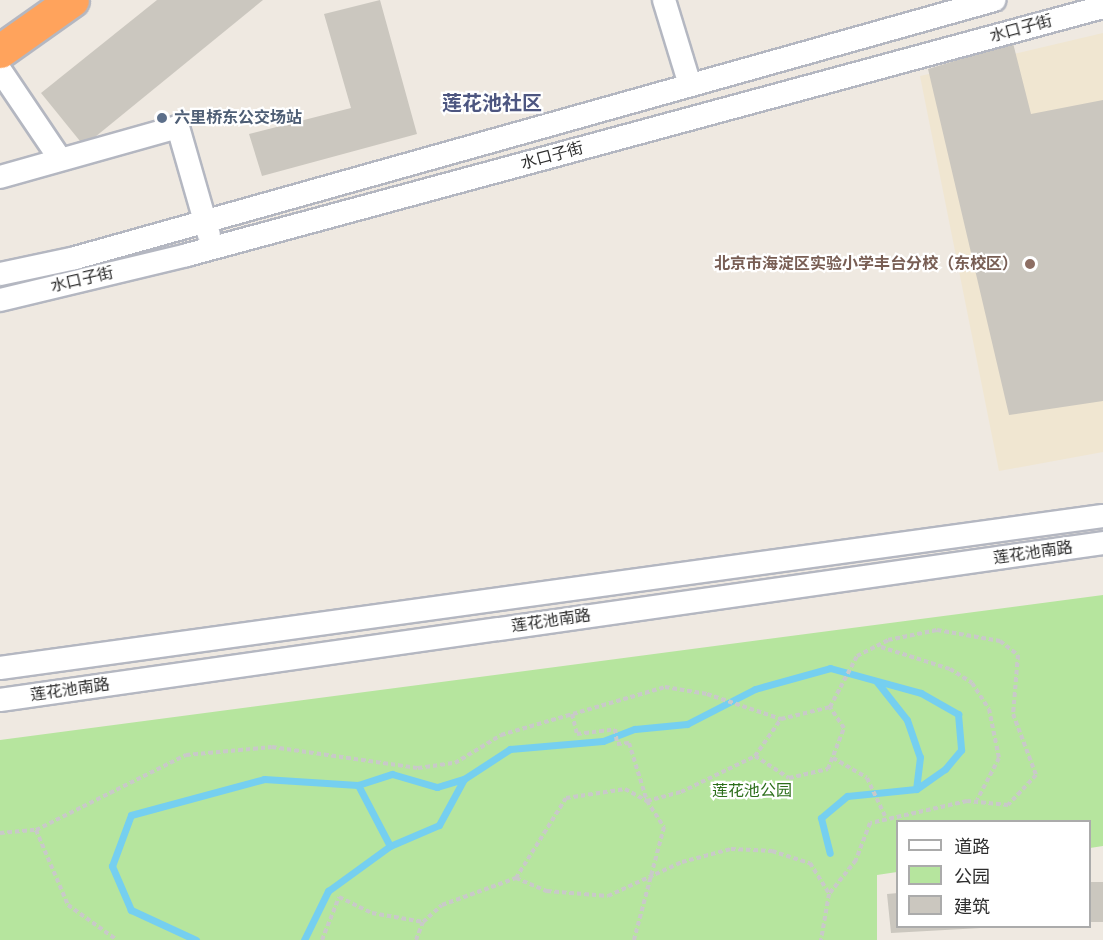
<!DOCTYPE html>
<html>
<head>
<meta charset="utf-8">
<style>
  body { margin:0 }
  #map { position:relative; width:1103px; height:940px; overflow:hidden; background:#efe9e1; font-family:"Fira Sans Condensed","Noto Sans SC",sans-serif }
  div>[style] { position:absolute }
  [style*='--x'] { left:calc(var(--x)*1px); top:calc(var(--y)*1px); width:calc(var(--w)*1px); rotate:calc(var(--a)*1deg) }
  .education>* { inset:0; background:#f0e6d1 }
  .green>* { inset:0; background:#b6e59e }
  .stream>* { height:7px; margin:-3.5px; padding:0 3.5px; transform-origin:3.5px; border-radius:3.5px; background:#75cff0 }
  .building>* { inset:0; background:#cbc7bf; transform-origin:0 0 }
  .path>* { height:4px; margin-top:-2px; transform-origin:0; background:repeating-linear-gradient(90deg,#c9c9c9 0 4.5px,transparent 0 7.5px) }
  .roads { filter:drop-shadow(2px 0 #b4b7c1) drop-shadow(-2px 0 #b4b7c1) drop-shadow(0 2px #b4b7c1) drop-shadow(0 -2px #b4b7c1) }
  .minor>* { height:22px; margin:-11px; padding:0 11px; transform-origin:11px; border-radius:11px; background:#fff }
  .highway>* { height:33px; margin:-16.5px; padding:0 16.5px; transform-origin:16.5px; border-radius:16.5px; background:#ffa35c }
  .dots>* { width:16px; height:16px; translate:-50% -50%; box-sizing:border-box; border:3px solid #fff; border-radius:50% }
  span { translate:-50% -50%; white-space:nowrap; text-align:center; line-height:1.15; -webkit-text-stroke:4.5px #fff; paint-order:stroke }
  .street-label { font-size:16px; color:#2e2e2e }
  .service-label { font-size:16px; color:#4e5e75; font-weight:700 }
  .left { translate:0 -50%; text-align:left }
  .education-label { font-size:16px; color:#785e54; font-weight:700 }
  .right { translate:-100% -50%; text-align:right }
  .park-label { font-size:16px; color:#2c6e1b }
  .quarter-label { font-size:20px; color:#4d5680; font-weight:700 }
  .legend { position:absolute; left:896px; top:820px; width:195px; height:108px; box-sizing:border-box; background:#fff; border:2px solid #ababab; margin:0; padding:8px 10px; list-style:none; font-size:18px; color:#2e2e2e }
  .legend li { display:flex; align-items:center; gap:12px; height:30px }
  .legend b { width:30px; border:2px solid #ababab }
</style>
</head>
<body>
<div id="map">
  <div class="education">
    <div style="clip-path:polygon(1103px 33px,1103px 452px,999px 471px,920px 76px)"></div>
  </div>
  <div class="green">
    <div style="clip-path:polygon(1103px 595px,1103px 846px,1090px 848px,1090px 822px,898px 822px,897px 872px,877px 875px,877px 940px,0 940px,0 740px)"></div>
  </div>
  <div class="stream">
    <div style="--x:877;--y:682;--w:48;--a:51.7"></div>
    <div style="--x:907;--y:720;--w:39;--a:71"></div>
    <div style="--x:920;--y:757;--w:32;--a:97"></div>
    <div style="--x:390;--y:846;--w:53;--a:-23.2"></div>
    <div style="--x:439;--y:825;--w:52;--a:-61.5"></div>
    <div style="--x:464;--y:779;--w:55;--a:-33.1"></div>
    <div style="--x:510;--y:749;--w:93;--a:-4.9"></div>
    <div style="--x:603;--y:741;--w:34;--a:-21"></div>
    <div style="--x:635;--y:729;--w:52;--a:-5.5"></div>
    <div style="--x:687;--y:724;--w:76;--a:-27.2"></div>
    <div style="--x:755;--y:689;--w:78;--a:-15.6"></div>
    <div style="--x:830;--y:668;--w:94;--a:15.4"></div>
    <div style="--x:921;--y:693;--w:43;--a:29.6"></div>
    <div style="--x:958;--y:714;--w:36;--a:85"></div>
    <div style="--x:961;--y:750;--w:25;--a:130"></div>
    <div style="--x:945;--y:769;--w:35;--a:145"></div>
    <div style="--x:916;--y:789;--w:69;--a:174.2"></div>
    <div style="--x:847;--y:796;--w:34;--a:140"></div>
    <div style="--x:821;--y:818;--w:36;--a:76"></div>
    <div style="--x:196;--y:940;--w:72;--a:-155.2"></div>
    <div style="--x:131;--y:910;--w:48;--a:-113.4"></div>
    <div style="--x:112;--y:866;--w:54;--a:-69.6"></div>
    <div style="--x:131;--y:815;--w:138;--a:-15.1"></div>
    <div style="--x:264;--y:779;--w:94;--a:3.7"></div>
    <div style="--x:358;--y:785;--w:36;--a:-18"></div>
    <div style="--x:392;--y:774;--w:47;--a:16.1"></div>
    <div style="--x:437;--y:787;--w:28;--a:-17"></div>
    <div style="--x:304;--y:940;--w:55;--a:-63.9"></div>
    <div style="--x:328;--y:891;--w:77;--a:-36"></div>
    <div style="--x:390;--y:846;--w:69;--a:-117.7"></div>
  </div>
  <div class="building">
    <div style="clip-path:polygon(157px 0,263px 0,84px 146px,41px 93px)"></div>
    <div style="clip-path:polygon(380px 0,417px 134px,262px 176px,249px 134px,351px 108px,324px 14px)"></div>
    <div style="clip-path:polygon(1013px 43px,1031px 114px,1103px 100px,1103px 401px,1009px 415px,928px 69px)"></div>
    <div style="left:1103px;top:882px;width:40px;height:13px;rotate:90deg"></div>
    <div style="clip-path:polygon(898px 893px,898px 926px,981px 928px,891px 933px,887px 894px)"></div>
  </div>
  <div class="path">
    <div style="--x:881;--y:647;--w:72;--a:17.7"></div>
    <div style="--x:950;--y:669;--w:26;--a:32"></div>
    <div style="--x:972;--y:683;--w:31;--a:57"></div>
    <div style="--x:989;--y:709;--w:50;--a:78.5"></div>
    <div style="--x:999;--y:758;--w:47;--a:117.6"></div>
    <div style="--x:572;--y:714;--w:21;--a:76"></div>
    <div style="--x:577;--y:734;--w:38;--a:-7"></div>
    <div style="--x:615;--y:729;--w:15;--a:82"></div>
    <div style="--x:617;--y:744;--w:12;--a:-5"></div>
    <div style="--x:629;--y:743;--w:61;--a:72.8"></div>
    <div style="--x:647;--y:801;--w:31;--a:57"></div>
    <div style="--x:664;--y:827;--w:117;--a:104.9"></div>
    <div style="--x:755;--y:756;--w:45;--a:-54.9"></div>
    <div style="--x:833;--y:758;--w:39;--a:30"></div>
    <div style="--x:867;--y:778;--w:42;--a:64.7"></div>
    <div style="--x:36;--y:830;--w:82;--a:66.9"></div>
    <div style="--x:68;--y:905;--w:60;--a:35.5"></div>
    <div style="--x:0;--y:833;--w:36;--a:-5"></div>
    <div style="--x:36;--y:830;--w:168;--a:-26.6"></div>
    <div style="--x:186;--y:755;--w:86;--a:-5.3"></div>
    <div style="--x:272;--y:747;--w:148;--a:8.2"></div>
    <div style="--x:418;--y:768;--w:37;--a:-8"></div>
    <div style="--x:455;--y:763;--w:54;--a:-31.3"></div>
    <div style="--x:501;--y:735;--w:171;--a:-16.3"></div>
    <div style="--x:665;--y:687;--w:43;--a:9.5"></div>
    <div style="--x:707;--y:694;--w:78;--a:18.7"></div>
    <div style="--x:781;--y:719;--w:50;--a:-13.8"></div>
    <div style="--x:830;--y:707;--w:58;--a:-62.1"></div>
    <div style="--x:857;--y:656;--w:35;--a:-27"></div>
    <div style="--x:888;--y:640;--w:50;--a:-11.5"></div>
    <div style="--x:937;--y:630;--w:64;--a:9.9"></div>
    <div style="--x:1000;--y:641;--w:23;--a:38"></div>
    <div style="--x:1018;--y:655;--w:59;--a:94.8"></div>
    <div style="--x:1013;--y:714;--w:65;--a:69.3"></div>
    <div style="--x:1036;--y:775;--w:41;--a:133"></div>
    <div style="--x:1008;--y:805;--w:41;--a:-174.4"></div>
    <div style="--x:967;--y:801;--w:99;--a:167.2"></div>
    <div style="--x:870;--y:823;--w:40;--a:111"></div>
    <div style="--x:856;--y:860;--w:43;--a:128.5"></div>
    <div style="--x:829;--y:894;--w:47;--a:99.9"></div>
    <div style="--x:516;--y:878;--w:94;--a:-58"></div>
    <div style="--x:566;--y:798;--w:60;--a:-8.7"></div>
    <div style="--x:625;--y:789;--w:25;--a:29"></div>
    <div style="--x:647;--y:801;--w:35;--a:-15"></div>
    <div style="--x:681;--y:792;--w:82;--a:-25.9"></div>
    <div style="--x:755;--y:756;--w:40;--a:32.9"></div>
    <div style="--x:789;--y:778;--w:40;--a:-13"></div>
    <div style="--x:828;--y:769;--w:44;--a:-68.7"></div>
    <div style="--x:844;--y:728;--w:25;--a:-124"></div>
    <div style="--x:322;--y:940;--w:46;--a:-68.4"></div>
    <div style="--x:339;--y:897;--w:37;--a:26"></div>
    <div style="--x:372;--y:913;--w:52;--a:10"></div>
    <div style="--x:423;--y:922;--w:25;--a:-42"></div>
    <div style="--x:442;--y:905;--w:79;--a:-20"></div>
    <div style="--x:516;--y:878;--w:34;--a:23"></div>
    <div style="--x:547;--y:891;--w:61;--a:4.7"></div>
    <div style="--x:608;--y:896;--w:81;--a:-24.7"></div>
    <div style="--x:682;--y:862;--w:51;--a:-14.9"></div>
    <div style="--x:731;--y:849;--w:41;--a:2.8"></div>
    <div style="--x:772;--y:851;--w:40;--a:18"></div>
    <div style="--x:810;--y:863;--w:36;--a:58"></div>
    <div style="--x:416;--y:940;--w:19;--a:-69"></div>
  </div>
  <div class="roads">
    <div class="minor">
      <div style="--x:664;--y:0;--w:89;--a:73"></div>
      <div style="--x:0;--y:70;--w:107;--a:56"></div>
      <div style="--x:0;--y:177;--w:185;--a:-15.7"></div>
      <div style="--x:178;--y:127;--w:112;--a:74"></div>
      <div style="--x:0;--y:274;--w:77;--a:-12"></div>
      <div style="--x:75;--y:258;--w:955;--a:-15.68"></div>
      <div style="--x:0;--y:300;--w:192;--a:-13.5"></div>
      <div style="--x:187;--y:255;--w:949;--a:-15.15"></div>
      <div style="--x:0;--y:668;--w:1113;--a:-7.85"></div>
      <div style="--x:0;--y:700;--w:1114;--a:-8.1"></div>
    </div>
    <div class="highway">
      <div style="--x:0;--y:51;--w:88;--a:-35.3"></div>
    </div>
  </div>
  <div class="dots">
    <div style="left:162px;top:118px;background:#5c6f8a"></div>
    <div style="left:1030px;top:264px;background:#8d6e63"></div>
  </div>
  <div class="street-label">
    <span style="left:1021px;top:29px;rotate:-15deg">水口子街</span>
    <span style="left:552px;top:156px;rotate:-15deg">水口子街</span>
    <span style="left:82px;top:280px;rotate:-13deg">水口子街</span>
    <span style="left:1033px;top:553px;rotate:-8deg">莲花池南路</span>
    <span style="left:551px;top:621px;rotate:-8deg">莲花池南路</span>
    <span style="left:70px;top:690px;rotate:-8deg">莲花池南路</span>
  </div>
  <div class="service-label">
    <span class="left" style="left:174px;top:118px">六里桥东公交场站</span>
  </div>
  <div class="education-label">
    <span class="right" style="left:1018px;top:264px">北京市海淀区实验小学丰台分校（东校区）</span>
  </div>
  <div class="park-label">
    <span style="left:752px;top:791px">莲花池公园</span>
  </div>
  <div class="quarter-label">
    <span style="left:492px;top:103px">莲花池社区</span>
  </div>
  <ul class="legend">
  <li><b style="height:8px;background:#fff"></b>道路</li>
  <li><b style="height:16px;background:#b6e59e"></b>公园</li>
  <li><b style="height:16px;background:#cbc7bf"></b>建筑</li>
  </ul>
</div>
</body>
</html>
